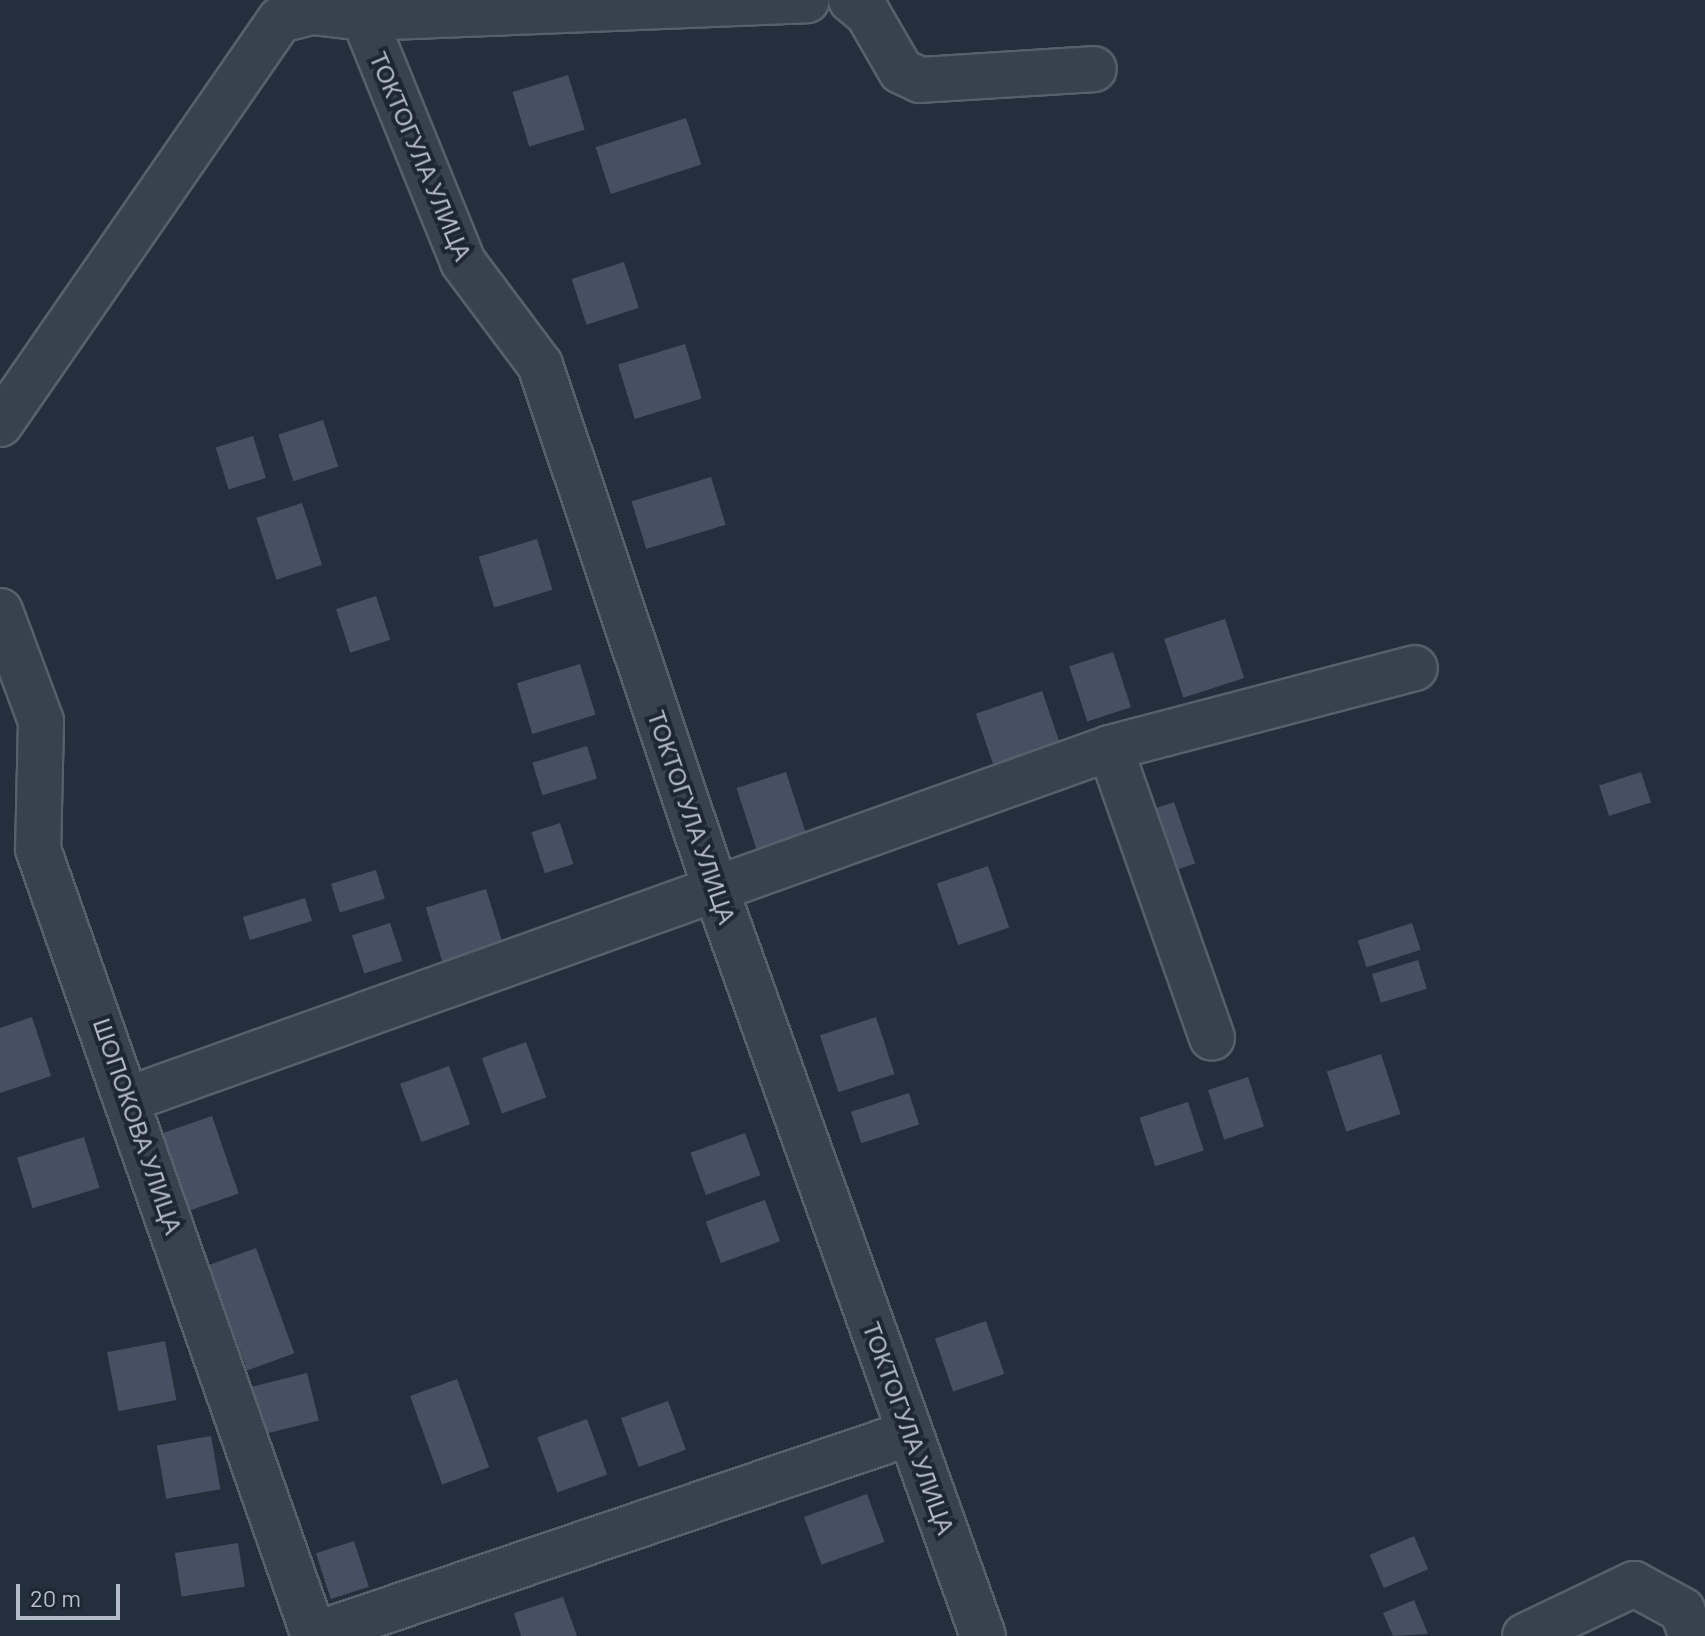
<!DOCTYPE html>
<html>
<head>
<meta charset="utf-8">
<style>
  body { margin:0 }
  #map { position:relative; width:1705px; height:1636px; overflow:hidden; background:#242f3e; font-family:Barlow,sans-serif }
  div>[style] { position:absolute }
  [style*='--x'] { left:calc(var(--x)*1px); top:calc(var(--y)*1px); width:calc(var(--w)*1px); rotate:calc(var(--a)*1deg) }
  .building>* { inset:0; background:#455162; transform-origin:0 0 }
  .roads { filter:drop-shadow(2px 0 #565f6c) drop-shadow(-2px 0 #565f6c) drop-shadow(0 2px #565f6c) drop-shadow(0 -2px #565f6c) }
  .minor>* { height:44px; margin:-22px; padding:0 22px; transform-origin:22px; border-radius:22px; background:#38414e }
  span { translate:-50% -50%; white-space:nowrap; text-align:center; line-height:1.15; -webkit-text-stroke:8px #1d2633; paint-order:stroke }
  .street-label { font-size:24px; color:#b4bcc9 }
  .scale { position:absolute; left:16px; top:1584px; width:104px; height:36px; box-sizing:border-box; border:4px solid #b4bcc9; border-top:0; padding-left:10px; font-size:24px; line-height:28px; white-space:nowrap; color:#b4bcc9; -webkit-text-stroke:6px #1d2633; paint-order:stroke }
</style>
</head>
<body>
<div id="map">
  <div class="building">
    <div style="left:568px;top:75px;width:57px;height:58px;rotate:73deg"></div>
    <div style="left:686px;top:118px;width:49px;height:95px;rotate:72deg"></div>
    <div style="left:624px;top:262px;width:48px;height:55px;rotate:72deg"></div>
    <div style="left:685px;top:344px;width:57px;height:70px;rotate:73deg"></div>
    <div style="left:323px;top:420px;width:49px;height:47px;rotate:72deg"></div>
    <div style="left:253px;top:436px;width:44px;height:39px;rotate:73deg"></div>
    <div style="left:711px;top:477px;width:50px;height:83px;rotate:73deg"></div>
    <div style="left:302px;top:503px;width:65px;height:48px;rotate:72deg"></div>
    <div style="left:537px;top:539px;width:53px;height:61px;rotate:73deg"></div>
    <div style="left:376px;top:596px;width:46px;height:42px;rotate:72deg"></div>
    <div style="left:1225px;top:619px;width:62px;height:64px;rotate:72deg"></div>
    <div style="left:1113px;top:652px;width:58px;height:46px;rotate:72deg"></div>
    <div style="left:580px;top:664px;width:53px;height:66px;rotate:73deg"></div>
    <div style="left:1042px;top:691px;width:56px;height:70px;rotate:71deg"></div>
    <div style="left:587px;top:746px;width:34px;height:57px;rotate:73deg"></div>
    <div style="left:786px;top:772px;width:67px;height:52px;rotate:72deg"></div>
    <div style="left:1641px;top:772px;width:32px;height:44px;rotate:72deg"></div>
    <div style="left:1174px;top:802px;width:65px;height:28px;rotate:71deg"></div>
    <div style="left:560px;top:823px;width:43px;height:30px;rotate:72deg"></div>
    <div style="left:988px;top:866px;width:65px;height:54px;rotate:71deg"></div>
    <div style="left:376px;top:870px;width:30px;height:47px;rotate:73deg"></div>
    <div style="left:486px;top:889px;width:62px;height:63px;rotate:73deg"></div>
    <div style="left:305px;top:898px;width:24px;height:65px;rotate:73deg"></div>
    <div style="left:390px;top:923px;width:40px;height:40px;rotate:72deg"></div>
    <div style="left:1412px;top:923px;width:28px;height:57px;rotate:72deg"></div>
    <div style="left:1418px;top:960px;width:30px;height:48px;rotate:73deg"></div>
    <div style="clip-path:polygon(32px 1017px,51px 1076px,0 1093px,0 1028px)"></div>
    <div style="left:876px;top:1017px;width:60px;height:59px;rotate:72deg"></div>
    <div style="left:526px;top:1042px;width:59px;height:47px;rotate:70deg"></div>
    <div style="left:1381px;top:1054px;width:63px;height:57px;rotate:72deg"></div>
    <div style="left:449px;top:1066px;width:62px;height:52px;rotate:70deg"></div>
    <div style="left:1248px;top:1077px;width:52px;height:42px;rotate:72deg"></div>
    <div style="left:909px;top:1093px;width:33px;height:61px;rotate:72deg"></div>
    <div style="left:1188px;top:1102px;width:51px;height:51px;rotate:72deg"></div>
    <div style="left:212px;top:1116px;width:82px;height:52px;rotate:71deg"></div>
    <div style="left:745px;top:1133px;width:45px;height:58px;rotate:70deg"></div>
    <div style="left:84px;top:1137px;width:53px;height:70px;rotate:73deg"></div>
    <div style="left:765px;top:1200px;width:44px;height:63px;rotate:70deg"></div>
    <div style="left:256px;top:1248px;width:112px;height:50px;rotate:70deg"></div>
    <div style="left:986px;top:1321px;width:56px;height:54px;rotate:71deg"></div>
    <div style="left:165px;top:1341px;width:60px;height:59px;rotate:79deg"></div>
    <div style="left:307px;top:1373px;width:49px;height:58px;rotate:76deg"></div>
    <div style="left:457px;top:1379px;width:94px;height:50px;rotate:70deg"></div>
    <div style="left:668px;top:1401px;width:52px;height:50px;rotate:70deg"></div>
    <div style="left:587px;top:1419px;width:59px;height:53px;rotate:70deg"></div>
    <div style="left:211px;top:1436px;width:54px;height:55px;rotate:80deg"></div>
    <div style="left:867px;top:1494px;width:51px;height:67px;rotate:70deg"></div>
    <div style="left:1414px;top:1536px;width:36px;height:48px;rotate:67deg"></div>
    <div style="left:354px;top:1541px;width:48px;height:40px;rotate:72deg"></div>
    <div style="left:238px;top:1543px;width:44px;height:64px;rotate:81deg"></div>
    <div style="clip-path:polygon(563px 1597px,577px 1636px,521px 1636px,514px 1613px)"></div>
    <div style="clip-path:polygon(1414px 1600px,1428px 1634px,1393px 1636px,1383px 1613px)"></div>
  </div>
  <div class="roads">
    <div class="minor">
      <div style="--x:851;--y:0;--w:22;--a:39"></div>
      <div style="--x:868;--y:14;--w:66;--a:59.9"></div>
      <div style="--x:901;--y:71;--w:21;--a:25"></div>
      <div style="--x:920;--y:80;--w:174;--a:-3.6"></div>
      <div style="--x:364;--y:18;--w:263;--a:67.9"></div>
      <div style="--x:463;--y:262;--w:129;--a:53.2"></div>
      <div style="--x:540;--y:365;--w:557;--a:71.47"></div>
      <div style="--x:717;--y:893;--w:789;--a:70.3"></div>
      <div style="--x:0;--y:424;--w:492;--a:-55.3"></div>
      <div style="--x:280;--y:20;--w:34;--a:-14"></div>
      <div style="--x:313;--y:12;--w:51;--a:6.7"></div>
      <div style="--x:364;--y:18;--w:443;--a:-2.3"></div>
      <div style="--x:0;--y:611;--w:117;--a:69.6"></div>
      <div style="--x:41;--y:721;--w:128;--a:91.3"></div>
      <div style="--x:38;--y:849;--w:834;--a:70.67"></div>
      <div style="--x:1110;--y:748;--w:307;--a:70.6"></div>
      <div style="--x:129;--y:1099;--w:1042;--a:-19.69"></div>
      <div style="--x:1110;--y:748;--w:315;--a:-14.7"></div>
      <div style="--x:314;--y:1635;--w:629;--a:-18.72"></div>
      <div style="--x:1525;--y:1636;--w:121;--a:-25.5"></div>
      <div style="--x:1634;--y:1584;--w:55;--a:28.4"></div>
      <div style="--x:1682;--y:1610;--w:28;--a:69"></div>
    </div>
  </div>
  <div class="street-label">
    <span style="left:421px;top:156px;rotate:67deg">ТОКТОГУЛА УЛИЦА</span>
    <span style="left:692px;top:817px;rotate:71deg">ТОКТОГУЛА УЛИЦА</span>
    <span style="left:138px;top:1126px;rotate:71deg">ШОПОКОВА УЛИЦА</span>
    <span style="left:909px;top:1428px;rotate:70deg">ТОКТОГУЛА УЛИЦА</span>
  </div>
  <div class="scale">20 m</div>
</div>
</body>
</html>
